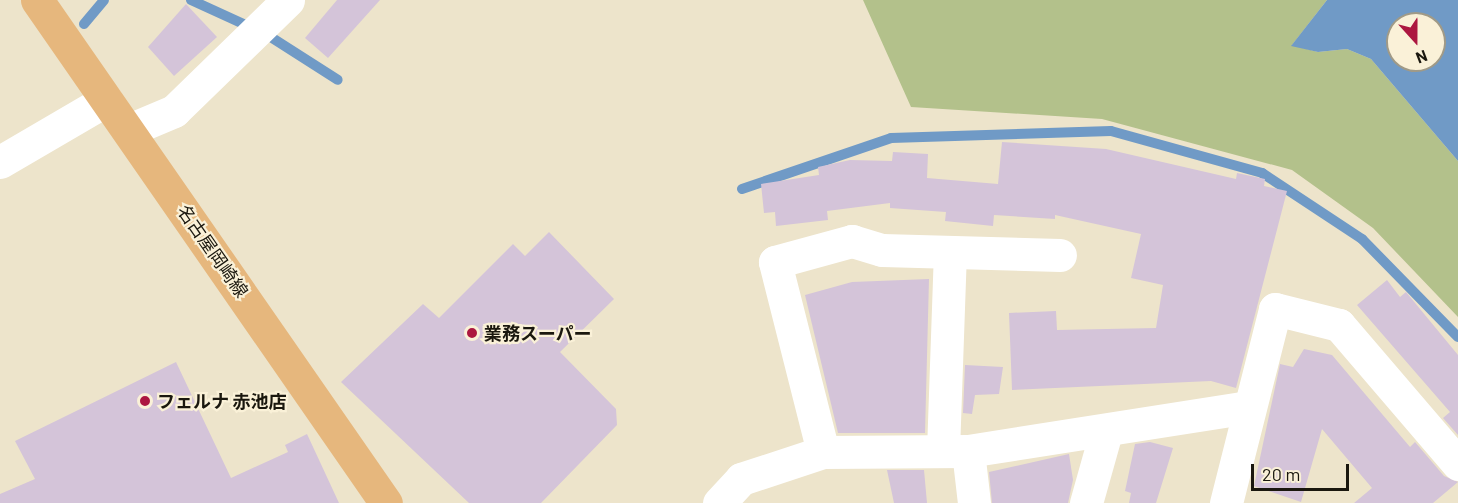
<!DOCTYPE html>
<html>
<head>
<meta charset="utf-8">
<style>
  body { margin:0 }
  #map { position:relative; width:1458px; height:503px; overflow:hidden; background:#ede4cb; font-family:Barlow,"Noto Sans JP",sans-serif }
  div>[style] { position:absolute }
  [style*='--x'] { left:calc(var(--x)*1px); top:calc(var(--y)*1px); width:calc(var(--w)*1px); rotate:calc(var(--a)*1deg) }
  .green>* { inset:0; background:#b3c18b }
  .water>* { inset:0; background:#709ac6 }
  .stream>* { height:10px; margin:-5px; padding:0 5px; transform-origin:5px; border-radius:5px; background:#709ac6 }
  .building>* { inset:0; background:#d4c4d9 }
  .minor>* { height:33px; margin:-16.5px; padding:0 16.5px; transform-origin:16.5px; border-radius:16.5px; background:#fff }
  .major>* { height:33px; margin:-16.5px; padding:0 16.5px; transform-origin:16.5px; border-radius:16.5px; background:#e6b77d }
  .dots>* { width:16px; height:16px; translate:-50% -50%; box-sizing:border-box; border:3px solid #faf1d8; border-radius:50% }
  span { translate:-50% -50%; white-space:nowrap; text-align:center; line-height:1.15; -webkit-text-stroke:4.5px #faf1d8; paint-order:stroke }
  .street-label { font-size:18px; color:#1a170e }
  .poi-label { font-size:18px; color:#1a170e; font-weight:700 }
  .left { translate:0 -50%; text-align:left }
  .north { position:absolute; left:1386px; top:12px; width:60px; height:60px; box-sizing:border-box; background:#faf1d8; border:2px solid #a09a87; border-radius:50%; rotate:159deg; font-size:16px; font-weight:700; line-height:24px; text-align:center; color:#1a170e }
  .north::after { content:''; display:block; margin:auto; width:21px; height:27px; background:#ac1740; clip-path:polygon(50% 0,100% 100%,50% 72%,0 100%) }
  .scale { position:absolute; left:1251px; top:464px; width:98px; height:27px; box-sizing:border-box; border:3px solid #1a170e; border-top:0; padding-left:8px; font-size:18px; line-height:21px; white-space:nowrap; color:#1a170e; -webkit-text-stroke:4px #faf1d8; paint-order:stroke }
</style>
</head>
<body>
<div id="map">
  <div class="green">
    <div style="clip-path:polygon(863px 0,1327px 0,1292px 45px,1318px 52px,1347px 49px,1371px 59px,1458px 161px,1458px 317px,1373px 228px,1292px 170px,1102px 119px,911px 107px)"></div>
  </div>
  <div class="water">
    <div style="clip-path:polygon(evenodd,1327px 0,1458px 0,1458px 161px,1371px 59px,1347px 49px,1318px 52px,1291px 46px,1327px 0,1398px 24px,1434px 24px,1434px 60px,1398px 60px,1398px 24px)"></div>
  </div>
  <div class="stream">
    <div style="--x:191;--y:0;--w:65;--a:24.6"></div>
    <div style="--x:84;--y:24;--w:31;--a:-50"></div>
    <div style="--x:266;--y:34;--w:85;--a:32.6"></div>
    <div style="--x:742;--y:189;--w:157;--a:-18.9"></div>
    <div style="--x:891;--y:138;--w:220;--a:-1.8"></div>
    <div style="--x:1111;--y:131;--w:157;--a:15.5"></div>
    <div style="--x:1262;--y:173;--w:120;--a:33.4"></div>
    <div style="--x:1362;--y:239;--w:137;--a:45.6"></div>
  </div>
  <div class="building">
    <div style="clip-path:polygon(337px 0,380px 0,328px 58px,305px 38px)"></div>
    <div style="clip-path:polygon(186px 4px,217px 37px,174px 76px,148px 47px)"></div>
    <div style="clip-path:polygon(1002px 142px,1106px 149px,1236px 179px,1237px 173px,1265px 179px,1264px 186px,1287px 191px,1236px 388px,1211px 381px,1012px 390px,1009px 313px,1056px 311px,1057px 330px,1156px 328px,1163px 285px,1131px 278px,1141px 234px,1055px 215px,1055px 219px,994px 215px,993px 226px,945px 221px,946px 212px,890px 208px,890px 203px,827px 211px,828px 220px,776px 226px,775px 212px,764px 213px,761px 184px,819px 175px,818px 167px,850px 160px,892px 161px,893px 152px,928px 154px,927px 178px,998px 184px)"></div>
    <div style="clip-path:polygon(549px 232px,614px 299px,560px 352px,616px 409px,617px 425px,541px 503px,469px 503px,341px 382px,423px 304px,439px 318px,513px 244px,525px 256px)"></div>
    <div style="clip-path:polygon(929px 279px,925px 433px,838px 433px,805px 295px,852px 282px)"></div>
    <div style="clip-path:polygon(1387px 280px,1400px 297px,1406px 292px,1458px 355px,1458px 435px,1443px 418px,1450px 412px,1357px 305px)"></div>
    <div style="clip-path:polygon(1304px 349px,1332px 355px,1410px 447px,1415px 442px,1444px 476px,1458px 482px,1433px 503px,1354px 503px,1372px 488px,1322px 429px,1301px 502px,1254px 486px,1280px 364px,1293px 367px)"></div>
    <div style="clip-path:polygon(176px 362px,231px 478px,288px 452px,285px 445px,307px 434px,339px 503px,0 503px,0 494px,35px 479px,15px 441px)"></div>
    <div style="clip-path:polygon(965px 365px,1003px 367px,999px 394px,975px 395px,972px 414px,963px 413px)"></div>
    <div style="clip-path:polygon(1150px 442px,1173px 448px,1156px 503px,1129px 503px,1131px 493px,1125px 491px,1135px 444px)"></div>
    <div style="clip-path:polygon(1069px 454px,1073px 480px,1068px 503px,992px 503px,989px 472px)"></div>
    <div style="clip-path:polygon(887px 470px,924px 470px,927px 503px,894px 503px)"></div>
  </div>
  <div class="minor">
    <div style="--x:129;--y:130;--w:49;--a:-22.9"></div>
    <div style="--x:174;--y:111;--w:159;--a:-44.2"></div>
    <div style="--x:0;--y:162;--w:123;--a:-30.3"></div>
    <div style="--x:943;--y:451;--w:199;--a:-88"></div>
    <div style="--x:968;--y:451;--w:52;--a:83.4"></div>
    <div style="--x:823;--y:452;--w:196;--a:-104.2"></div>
    <div style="--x:775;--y:262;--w:80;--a:-15.3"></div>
    <div style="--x:852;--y:241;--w:31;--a:17"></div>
    <div style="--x:882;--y:250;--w:178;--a:1.6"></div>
    <div style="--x:719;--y:503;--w:33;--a:-47"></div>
    <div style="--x:741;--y:479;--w:86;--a:-18.2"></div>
    <div style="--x:823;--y:452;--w:145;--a:-0.4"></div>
    <div style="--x:968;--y:451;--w:285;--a:-8.9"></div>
    <div style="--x:1086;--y:503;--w:74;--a:-74.3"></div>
    <div style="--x:1226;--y:503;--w:200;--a:-75.8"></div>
    <div style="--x:1275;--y:309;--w:66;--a:14"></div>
    <div style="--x:1339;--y:325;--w:183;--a:49.4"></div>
  </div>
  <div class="major">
    <div style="--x:37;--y:0;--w:612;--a:55.25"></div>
  </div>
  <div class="dots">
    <div style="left:472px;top:333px;background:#ac1740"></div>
    <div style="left:145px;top:401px;background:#ac1740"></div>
  </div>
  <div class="street-label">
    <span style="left:213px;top:251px;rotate:55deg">名古屋岡崎線</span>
  </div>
  <div class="poi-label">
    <span class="left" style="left:484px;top:333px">業務スーパー</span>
    <span class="left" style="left:157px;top:401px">フェルナ 赤池店</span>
  </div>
  <div class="north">N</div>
  <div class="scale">20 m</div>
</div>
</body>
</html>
